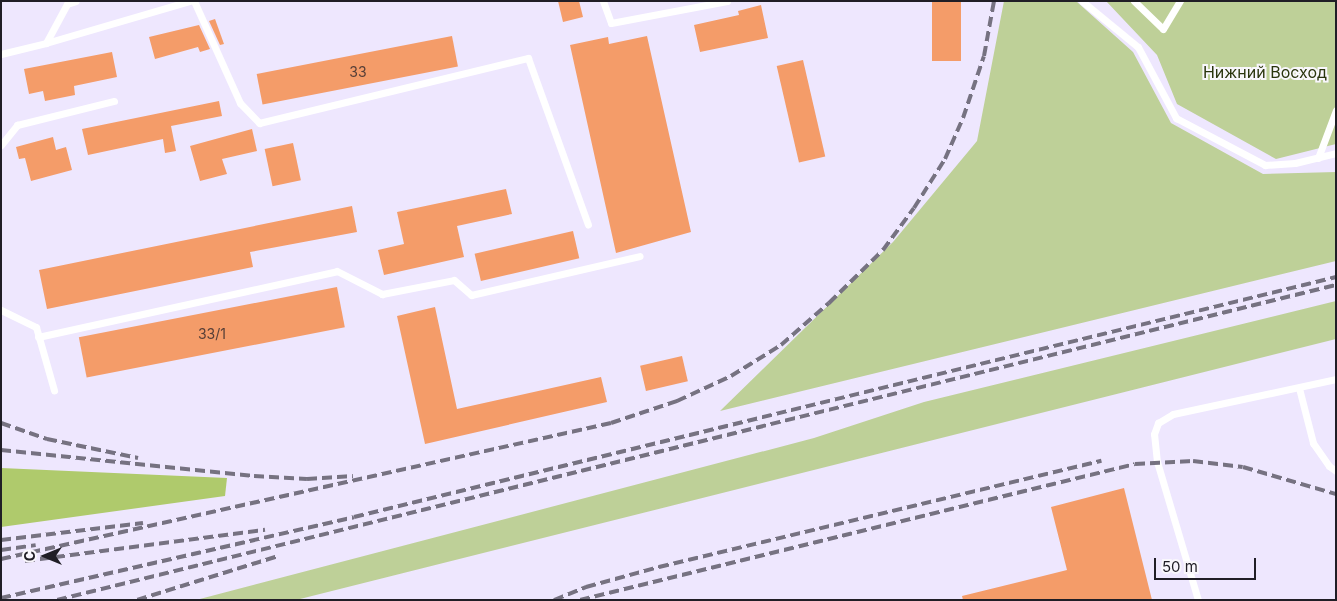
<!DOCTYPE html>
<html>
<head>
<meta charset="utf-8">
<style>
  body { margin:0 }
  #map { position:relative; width:1337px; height:601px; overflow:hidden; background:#eee7fe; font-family:Inter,sans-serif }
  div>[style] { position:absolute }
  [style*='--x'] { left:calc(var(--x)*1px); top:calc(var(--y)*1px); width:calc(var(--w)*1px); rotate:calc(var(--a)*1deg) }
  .green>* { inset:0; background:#bed098 }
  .forest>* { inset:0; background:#afca6c }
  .building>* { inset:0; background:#f49c69; transform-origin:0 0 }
  .lane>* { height:7px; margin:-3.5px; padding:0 3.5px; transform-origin:3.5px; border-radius:3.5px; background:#fff }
  .rail>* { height:4px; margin-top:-2px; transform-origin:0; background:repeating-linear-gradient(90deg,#767281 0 10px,transparent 0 15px) }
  span { translate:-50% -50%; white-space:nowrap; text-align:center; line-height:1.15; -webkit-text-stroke:4px #f9f7fc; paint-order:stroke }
  .number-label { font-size:14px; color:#553e37 }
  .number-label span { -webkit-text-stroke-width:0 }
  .park-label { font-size:16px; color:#2a350d }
  .frame { position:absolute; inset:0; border:2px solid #201e26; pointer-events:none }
  .north { position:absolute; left:20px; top:531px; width:50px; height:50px; -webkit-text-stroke:4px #f9f7fc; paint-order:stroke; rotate:270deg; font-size:14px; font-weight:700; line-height:20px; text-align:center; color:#201e26 }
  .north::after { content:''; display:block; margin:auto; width:18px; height:22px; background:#201e26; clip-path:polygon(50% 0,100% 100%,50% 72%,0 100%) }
  .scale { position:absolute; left:1154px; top:558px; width:102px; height:22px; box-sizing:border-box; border:2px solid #201e26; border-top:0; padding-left:6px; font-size:15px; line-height:18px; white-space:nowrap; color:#201e26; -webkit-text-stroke:4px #f9f7fc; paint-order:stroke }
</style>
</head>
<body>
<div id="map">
  <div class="green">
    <div style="clip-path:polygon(1004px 1px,1076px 1px,1133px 52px,1171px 123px,1263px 174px,1336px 172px,1336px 261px,720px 411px,893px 242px,977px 141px)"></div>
    <div style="clip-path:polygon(1106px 1px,1336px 1px,1336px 144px,1276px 159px,1177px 104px,1157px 55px)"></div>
    <div style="clip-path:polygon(1336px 301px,1336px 339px,296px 600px,196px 600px,814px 438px,924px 402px)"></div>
  </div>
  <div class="forest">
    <div style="clip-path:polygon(1px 468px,227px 478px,225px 496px,1px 527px)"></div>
  </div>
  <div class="building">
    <div style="clip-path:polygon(558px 1px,579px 1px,583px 17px,563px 22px)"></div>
    <div style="left:932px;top:1px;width:29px;height:60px"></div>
    <div style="clip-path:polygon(761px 5px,768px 38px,700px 52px,694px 25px,739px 15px,738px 11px)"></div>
    <div style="clip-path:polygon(215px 19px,224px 44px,220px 45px,209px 21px)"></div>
    <div style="clip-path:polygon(199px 25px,210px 49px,200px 52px,198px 47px,155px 59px,149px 37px)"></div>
    <div style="left:452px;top:36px;width:31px;height:199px;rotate:79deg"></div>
    <div style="clip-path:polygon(647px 36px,691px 232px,616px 253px,570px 45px,608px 37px,609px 44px)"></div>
    <div style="clip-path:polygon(112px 52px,117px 77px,74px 86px,75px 95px,45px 101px,43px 91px,29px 94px,24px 69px)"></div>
    <div style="left:803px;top:60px;width:99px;height:27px;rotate:77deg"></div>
    <div style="clip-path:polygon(219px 101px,222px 116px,171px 126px,176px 151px,165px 153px,163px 139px,88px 155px,82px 129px)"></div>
    <div style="clip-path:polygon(252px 129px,257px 151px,222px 159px,227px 174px,200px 181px,190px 146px)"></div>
    <div style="clip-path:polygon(53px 137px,56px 150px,66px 147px,72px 170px,31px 181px,25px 158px,19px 159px,16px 147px)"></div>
    <div style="left:293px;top:143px;width:38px;height:29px;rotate:78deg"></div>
    <div style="clip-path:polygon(506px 189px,512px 214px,457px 226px,464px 257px,384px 275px,378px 250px,404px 244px,397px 212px)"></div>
    <div style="clip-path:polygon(352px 206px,357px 232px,250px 252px,253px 267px,47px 309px,39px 270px)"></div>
    <div style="left:573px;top:231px;width:28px;height:101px;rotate:77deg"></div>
    <div style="left:337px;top:287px;width:41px;height:263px;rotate:79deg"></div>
    <div style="clip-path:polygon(435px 307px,457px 409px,601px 377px,607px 402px,425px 444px,397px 316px)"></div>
    <div style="left:682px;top:356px;width:26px;height:43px;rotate:77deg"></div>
    <div style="clip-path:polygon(1124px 488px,1152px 600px,963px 600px,962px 596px,1067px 570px,1051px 507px)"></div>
  </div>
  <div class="lane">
    <div style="--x:194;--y:1;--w:112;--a:65.7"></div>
    <div style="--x:240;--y:103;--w:28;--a:46"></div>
    <div style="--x:259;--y:123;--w:277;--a:-13.6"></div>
    <div style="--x:528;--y:58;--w:177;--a:70.2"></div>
    <div style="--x:603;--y:1;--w:23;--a:70"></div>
    <div style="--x:611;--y:23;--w:118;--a:-10.7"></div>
    <div style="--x:1082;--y:1;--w:72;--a:39.4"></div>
    <div style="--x:1138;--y:47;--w:81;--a:61.8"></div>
    <div style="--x:1176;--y:118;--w:101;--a:27.8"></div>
    <div style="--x:1265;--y:165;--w:30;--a:-4"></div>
    <div style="--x:1295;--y:163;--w:42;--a:-13.7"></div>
    <div style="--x:1134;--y:1;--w:40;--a:44"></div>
    <div style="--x:1163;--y:29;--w:33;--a:-59"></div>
    <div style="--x:46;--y:43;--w:150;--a:-16.3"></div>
    <div style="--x:1;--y:54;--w:46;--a:-13.7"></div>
    <div style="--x:46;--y:43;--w:44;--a:-61.7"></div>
    <div style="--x:67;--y:4;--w:9;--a:-18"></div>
    <div style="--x:1;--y:145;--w:26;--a:-51"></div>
    <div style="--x:17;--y:125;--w:100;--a:-13.9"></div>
    <div style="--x:1318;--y:158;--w:51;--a:-69.4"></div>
    <div style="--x:1;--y:310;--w:39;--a:26"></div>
    <div style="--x:36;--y:327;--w:66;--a:74.1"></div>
    <div style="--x:38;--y:337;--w:306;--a:-12.4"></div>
    <div style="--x:337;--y:271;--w:51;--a:27.1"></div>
    <div style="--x:382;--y:294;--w:73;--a:-11"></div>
    <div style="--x:454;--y:280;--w:23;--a:41"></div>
    <div style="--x:471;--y:295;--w:173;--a:-13"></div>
    <div style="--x:1299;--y:388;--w:57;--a:75.7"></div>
    <div style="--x:1313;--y:443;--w:28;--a:55"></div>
    <div style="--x:1329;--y:466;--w:9;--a:36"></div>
    <div style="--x:1198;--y:600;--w:144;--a:-106.5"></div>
    <div style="--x:1157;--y:462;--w:28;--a:-96"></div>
    <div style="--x:1154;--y:434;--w:12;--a:-70"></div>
    <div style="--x:1158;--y:423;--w:17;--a:-31"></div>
    <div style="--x:1173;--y:414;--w:167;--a:-12.1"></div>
  </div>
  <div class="rail">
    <div style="--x:1;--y:423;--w:49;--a:19.2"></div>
    <div style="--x:47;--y:439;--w:93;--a:11.8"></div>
    <div style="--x:1;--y:450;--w:254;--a:5.9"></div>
    <div style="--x:254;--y:476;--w:53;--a:3.2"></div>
    <div style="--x:307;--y:479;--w:46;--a:-3.7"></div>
    <div style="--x:1;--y:540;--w:143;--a:-6.8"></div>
    <div style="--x:1;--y:550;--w:35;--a:-8"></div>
    <div style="--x:1;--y:559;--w:625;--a:-12.57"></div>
    <div style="--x:611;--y:423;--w:70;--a:-18.4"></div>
    <div style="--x:677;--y:401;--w:60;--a:-24.8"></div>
    <div style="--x:731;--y:376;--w:59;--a:-31.8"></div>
    <div style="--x:781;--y:345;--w:64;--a:-41.2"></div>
    <div style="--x:829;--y:303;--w:76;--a:-44.5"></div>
    <div style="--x:883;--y:250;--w:52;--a:-53.6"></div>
    <div style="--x:914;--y:208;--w:58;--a:-57.7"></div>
    <div style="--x:945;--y:159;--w:45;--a:-66.3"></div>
    <div style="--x:963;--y:118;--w:65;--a:-71.3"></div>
    <div style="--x:984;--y:56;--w:56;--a:-79.7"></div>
    <div style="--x:25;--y:561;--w:242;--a:-7.4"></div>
    <div style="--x:1;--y:598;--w:362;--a:-12.9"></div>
    <div style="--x:354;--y:517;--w:1011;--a:-13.73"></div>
    <div style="--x:57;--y:600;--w:1317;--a:-13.84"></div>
    <div style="--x:137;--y:600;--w:148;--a:-17.3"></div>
    <div style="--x:554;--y:600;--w:35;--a:-22"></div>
    <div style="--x:586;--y:587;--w:76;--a:-15.3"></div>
    <div style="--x:659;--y:567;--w:455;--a:-13.5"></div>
    <div style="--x:580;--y:600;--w:571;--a:-13.77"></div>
    <div style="--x:1135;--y:464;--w:58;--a:-3"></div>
    <div style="--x:1193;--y:461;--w:50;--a:6.8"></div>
    <div style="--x:1243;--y:467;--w:97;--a:16.2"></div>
  </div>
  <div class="number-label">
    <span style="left:358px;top:72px">33</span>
    <span style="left:212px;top:334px">33/1</span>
  </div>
  <div class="park-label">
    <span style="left:1265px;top:72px">Нижний Восход</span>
  </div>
  <div class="frame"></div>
  <div class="north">С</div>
  <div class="scale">50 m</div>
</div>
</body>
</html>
